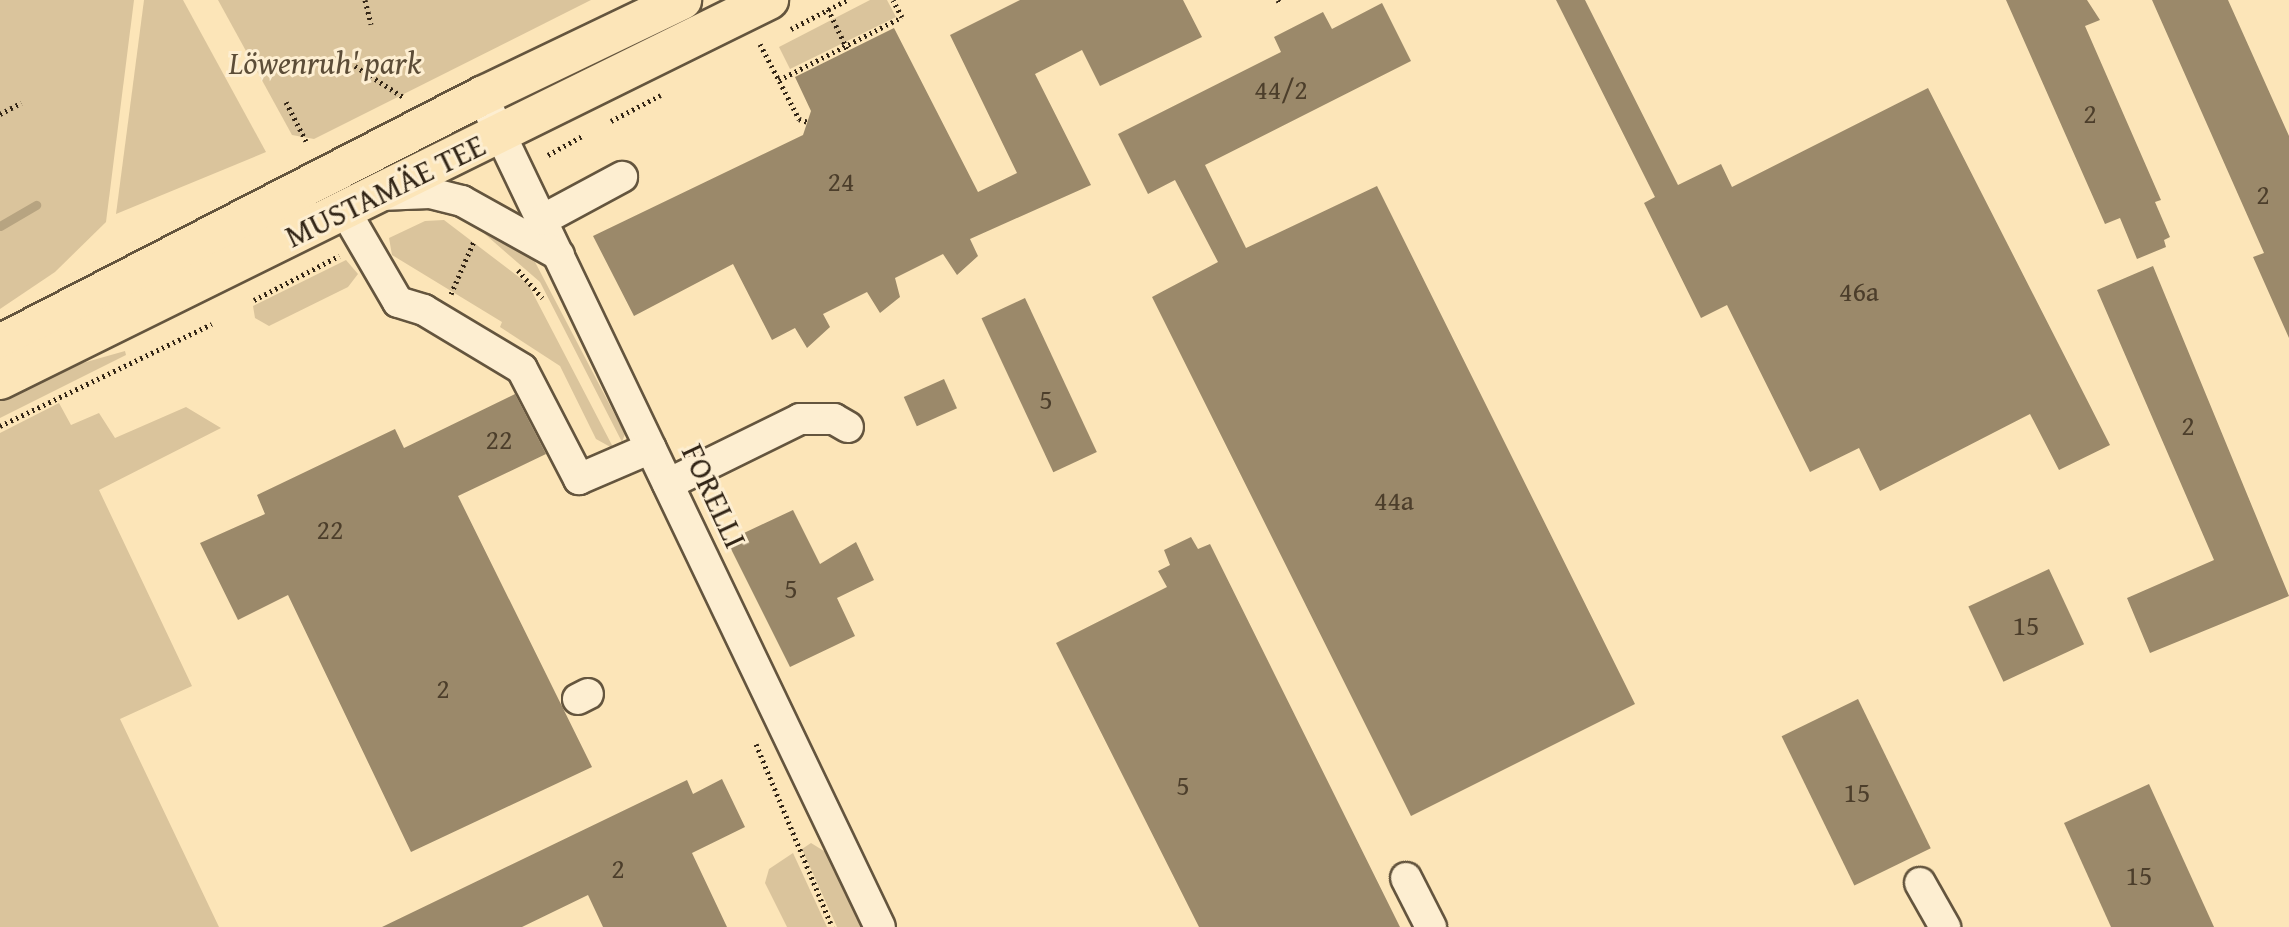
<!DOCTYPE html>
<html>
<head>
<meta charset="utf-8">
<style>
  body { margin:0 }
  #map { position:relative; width:2289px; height:927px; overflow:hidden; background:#fce5b8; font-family:"Gentium Book Plus",serif }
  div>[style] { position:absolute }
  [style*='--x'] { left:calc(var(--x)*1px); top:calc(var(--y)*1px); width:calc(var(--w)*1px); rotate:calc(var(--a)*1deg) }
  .green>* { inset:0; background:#dac49c }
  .stream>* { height:9px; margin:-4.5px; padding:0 4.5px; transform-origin:4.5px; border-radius:4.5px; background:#b7a481 }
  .building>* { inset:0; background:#9b896a; transform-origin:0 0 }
  .path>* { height:5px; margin-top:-2.5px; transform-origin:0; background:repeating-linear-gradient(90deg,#322516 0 2px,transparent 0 6px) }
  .roads { filter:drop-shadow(2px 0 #64553e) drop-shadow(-2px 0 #64553e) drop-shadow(0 2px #64553e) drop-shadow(0 -2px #64553e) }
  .minor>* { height:30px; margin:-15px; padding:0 15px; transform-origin:15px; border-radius:15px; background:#fdeed1 }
  .major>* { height:38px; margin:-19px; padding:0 19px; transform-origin:19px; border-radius:19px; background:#fce5b8 }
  span { translate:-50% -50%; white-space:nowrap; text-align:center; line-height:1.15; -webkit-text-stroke:6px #fdeed1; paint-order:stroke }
  .number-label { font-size:28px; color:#4c3e2b }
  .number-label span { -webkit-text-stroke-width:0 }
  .park-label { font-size:32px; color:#5c4d38; font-style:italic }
  .street-label { font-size:32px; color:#322516 }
</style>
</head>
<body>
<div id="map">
  <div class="green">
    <div style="clip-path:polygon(0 0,134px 0,106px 222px,55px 272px,0 309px)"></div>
    <div style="clip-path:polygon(144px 0,183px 0,266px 152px,116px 214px)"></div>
    <div style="clip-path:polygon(218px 0,591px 0,314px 139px,292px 135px)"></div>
    <div style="clip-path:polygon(870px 0,887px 0,896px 17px,790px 69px,779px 47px)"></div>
    <div style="clip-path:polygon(463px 215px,534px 260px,625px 434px,622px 442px,540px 282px)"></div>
    <div style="clip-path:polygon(444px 220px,528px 284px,614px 449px,596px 439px,560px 366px,500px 327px,502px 322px,392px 255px,389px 238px,425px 221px)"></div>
    <div style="clip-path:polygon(346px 260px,358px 274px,348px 287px,269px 326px,255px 318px,253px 306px)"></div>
    <div style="clip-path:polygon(125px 351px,126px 355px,0 418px,0 399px,58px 370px)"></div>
    <div style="clip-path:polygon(59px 403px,71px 425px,99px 413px,115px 438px,186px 407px,221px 428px,99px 490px,192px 686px,120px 719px,219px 927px,0 927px,0 433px)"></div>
    <div style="clip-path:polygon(811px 843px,832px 856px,866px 927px,837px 927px,802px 849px)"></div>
    <div style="clip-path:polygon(793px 853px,827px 927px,787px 927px,765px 883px,769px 869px)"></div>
  </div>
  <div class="stream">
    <div style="--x:0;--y:226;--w:42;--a:-30.3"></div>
  </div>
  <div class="building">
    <div style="clip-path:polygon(1020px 0,1183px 0,1202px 37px,1100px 86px,1082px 50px,1035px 74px,1091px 185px,970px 239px,978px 256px,957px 275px,943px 254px,895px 278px,900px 297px,880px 313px,867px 292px,823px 314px,830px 327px,807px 348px,795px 328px,772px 340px,733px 264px,634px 316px,593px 236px,803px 135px,811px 111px,795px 77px,894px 28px,978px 192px,1017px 173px,950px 35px)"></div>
    <div style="clip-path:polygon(1556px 0,1585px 0,1678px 185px,1721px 164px,1732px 187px,1928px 88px,2110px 445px,2059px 470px,2030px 414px,1880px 491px,1859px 448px,1810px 472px,1727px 305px,1701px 318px,1644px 203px,1655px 197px)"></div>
    <div style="clip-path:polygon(2006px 0,2087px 0,2100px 20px,2085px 26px,2161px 200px,2155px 202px,2170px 237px,2164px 240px,2166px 247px,2137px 259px,2120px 218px,2105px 224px)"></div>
    <div style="clip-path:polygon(2152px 0,2228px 0,2289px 136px,2289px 338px,2253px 257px,2264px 253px)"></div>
    <div style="clip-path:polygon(1382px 3px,1411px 61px,1205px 165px,1246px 248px,1377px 186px,1635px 704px,1411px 816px,1152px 297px,1218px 262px,1175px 180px,1148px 194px,1118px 134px,1281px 52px,1274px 37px,1323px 12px,1332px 29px)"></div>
    <div style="clip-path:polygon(2153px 266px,2289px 596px,2150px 653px,2127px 598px,2214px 560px,2097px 290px)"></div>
    <div style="left:1025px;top:298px;width:170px;height:48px;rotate:65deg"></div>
    <div style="left:944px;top:379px;width:32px;height:44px;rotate:66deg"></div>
    <div style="clip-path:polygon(515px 394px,546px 454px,458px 496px,592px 767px,411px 852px,288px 595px,238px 620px,200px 543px,265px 514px,257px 495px,395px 429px,404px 448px)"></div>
    <div style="clip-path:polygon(793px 510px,820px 564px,856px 542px,874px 580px,837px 598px,855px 636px,790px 667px,727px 541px)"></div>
    <div style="clip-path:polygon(1191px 537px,1198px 549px,1210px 544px,1400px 927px,1199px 927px,1056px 643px,1167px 587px,1158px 571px,1170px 565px,1164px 550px)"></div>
    <div style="left:2049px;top:569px;width:83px;height:89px;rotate:65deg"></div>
    <div style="left:1858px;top:699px;width:166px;height:85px;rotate:64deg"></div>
    <div style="clip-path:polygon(722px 779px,745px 827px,692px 853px,727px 927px,603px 927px,588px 895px,522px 927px,382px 927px,687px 780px,693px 794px)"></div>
    <div style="clip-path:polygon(2149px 784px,2214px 927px,2111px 927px,2064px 823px)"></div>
  </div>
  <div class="path">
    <div style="--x:365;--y:0;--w:25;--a:76"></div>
    <div style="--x:1278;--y:0;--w:2;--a:63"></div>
    <div style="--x:828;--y:9;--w:47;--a:64.5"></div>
    <div style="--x:791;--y:29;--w:63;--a:-27.4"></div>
    <div style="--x:760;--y:44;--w:85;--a:62.5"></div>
    <div style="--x:799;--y:119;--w:9;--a:18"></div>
    <div style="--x:355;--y:66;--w:59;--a:32.6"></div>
    <div style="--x:779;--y:80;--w:138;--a:-27.1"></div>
    <div style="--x:902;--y:17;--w:19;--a:-118"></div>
    <div style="--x:286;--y:102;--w:44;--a:62.9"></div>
    <div style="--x:0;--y:114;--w:24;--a:-28"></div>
    <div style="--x:611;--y:121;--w:56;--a:-27.5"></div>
    <div style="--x:548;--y:155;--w:41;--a:-29.1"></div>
    <div style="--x:518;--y:270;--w:37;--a:49"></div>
    <div style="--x:451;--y:294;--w:58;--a:-66.5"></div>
    <div style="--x:254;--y:300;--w:96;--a:-27.4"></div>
    <div style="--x:0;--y:426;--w:235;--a:-25.7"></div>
    <div style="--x:756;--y:744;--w:198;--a:67.4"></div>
  </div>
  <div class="roads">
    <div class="minor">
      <div style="--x:482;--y:96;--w:921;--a:64.41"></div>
      <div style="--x:380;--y:195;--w:50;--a:-2.3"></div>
      <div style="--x:430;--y:193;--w:33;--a:14"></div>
      <div style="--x:462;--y:201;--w:111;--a:29.1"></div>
      <div style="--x:345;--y:211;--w:105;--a:59.8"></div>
      <div style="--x:398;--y:302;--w:27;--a:17"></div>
      <div style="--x:424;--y:310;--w:114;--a:31"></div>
      <div style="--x:522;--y:369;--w:124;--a:62.6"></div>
      <div style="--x:579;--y:479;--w:78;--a:-23.3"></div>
      <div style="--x:542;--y:220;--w:91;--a:-28.3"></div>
      <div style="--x:668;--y:484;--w:147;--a:-26.2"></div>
      <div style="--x:800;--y:419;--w:34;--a:0"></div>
      <div style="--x:834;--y:419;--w:16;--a:30"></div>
      <div style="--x:578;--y:699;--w:11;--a:-27"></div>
      <div style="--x:1406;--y:878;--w:55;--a:63"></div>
      <div style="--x:1920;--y:883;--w:51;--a:60.4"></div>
    </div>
    <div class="major">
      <div style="--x:0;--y:344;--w:542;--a:-27.23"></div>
      <div style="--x:482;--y:96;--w:222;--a:-25.6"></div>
      <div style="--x:0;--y:380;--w:858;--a:-26.3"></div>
    </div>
  </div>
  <div class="number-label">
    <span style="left:1281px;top:89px">44/2</span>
    <span style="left:2090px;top:113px">2</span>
    <span style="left:841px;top:181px">24</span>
    <span style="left:2263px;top:194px">2</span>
    <span style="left:1859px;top:291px">46a</span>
    <span style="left:1046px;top:399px">5</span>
    <span style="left:2188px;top:425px">2</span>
    <span style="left:499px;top:439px">22</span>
    <span style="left:1394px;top:500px">44a</span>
    <span style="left:330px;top:529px">22</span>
    <span style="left:791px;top:588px">5</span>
    <span style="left:2026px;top:625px">15</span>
    <span style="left:443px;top:688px">2</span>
    <span style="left:1183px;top:785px">5</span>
    <span style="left:1857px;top:792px">15</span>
    <span style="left:618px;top:868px">2</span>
    <span style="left:2139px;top:875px">15</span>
  </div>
  <div class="park-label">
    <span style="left:325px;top:63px">Löwenruh' park</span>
  </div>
  <div class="street-label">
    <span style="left:385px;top:191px;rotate:-26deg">MUSTAMÄE TEE</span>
    <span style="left:714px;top:496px;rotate:65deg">FORELLI</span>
  </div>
</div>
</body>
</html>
